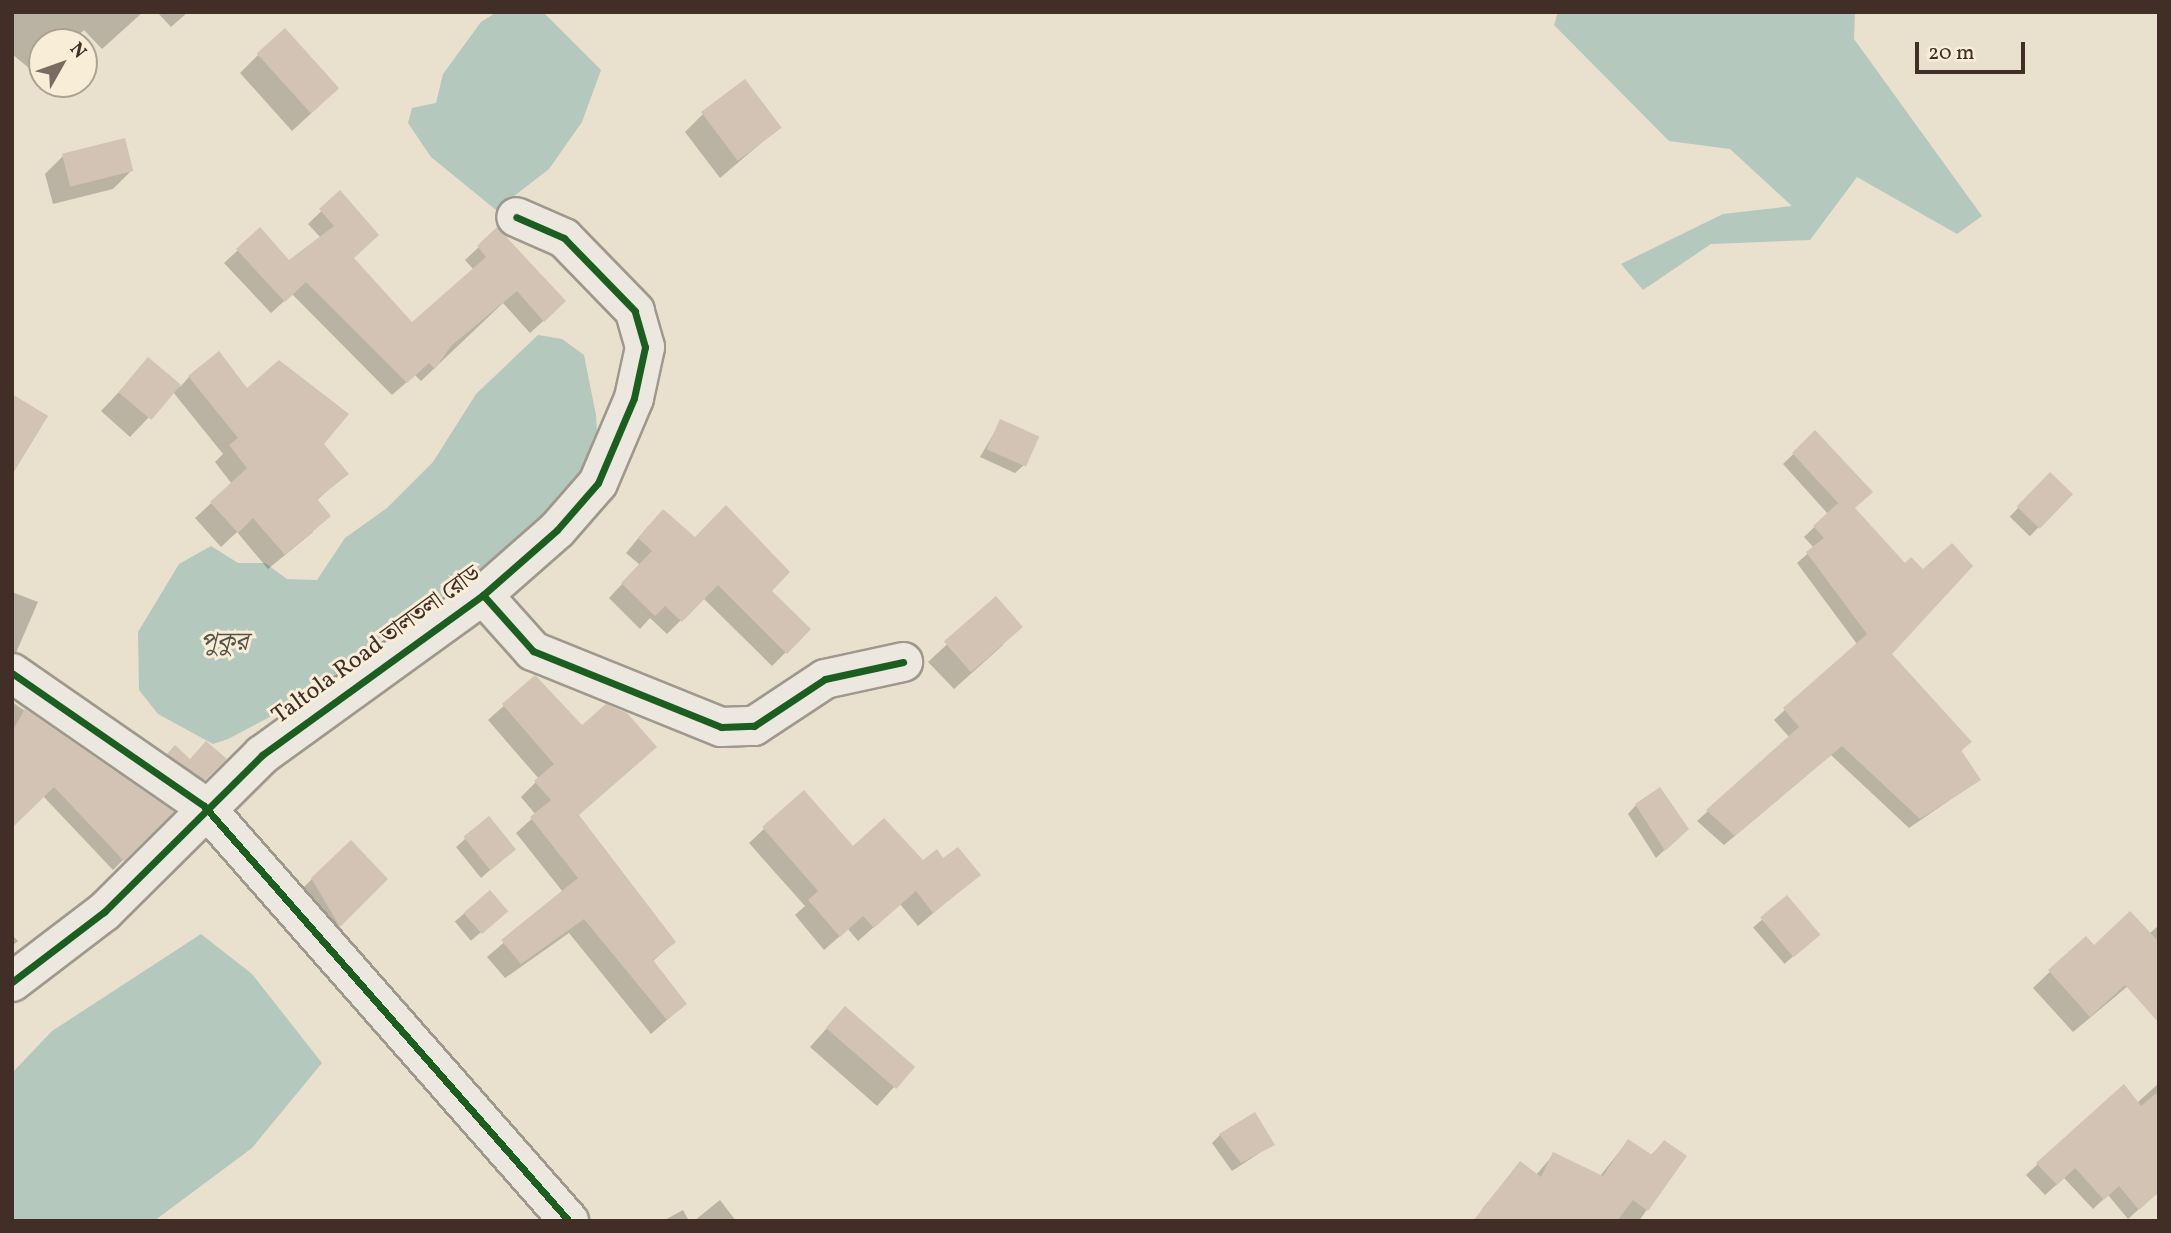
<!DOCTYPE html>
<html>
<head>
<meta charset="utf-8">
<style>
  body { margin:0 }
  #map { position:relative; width:2171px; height:1233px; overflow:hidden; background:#e9e0cd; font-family:Vollkorn,"Noto Serif Bengali",serif }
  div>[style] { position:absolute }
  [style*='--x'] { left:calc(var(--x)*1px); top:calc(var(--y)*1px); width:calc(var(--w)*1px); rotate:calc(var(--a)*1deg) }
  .water>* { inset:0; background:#b4c8be }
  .shadow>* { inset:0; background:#0003; transform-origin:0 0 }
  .building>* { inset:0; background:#d2c3b4; transform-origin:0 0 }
  .roads { filter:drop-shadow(2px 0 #9f988d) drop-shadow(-2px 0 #9f988d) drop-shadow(0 2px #9f988d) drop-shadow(0 -2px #9f988d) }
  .minor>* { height:38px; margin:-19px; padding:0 19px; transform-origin:19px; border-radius:19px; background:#ece8df }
  .cycleway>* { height:7px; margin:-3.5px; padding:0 3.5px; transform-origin:3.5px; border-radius:3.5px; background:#1b5e20 }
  span { translate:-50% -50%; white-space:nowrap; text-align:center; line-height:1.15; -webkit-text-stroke:6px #f8edd7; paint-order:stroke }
  .street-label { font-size:24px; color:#402e27 }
  .water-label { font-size:26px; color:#57524b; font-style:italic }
  .frame { position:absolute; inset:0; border:14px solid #402e27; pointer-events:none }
  .north { position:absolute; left:28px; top:28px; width:70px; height:70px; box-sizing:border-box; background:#f8edd7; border:2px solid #aea191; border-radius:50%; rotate:50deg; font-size:19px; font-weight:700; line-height:28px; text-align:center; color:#402e27 }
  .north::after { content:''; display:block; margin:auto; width:24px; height:32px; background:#7b6c61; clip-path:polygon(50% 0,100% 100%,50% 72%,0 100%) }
  .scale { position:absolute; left:1915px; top:42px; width:110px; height:32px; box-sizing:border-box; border:4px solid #402e27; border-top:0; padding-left:9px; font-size:21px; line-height:24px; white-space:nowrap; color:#402e27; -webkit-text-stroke:5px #f8edd7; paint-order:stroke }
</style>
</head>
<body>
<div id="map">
  <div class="water">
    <div style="clip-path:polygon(497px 12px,543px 12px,601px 70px,582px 122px,549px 169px,496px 210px,431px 157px,408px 123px,412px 108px,436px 103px,443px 74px,481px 22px)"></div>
    <div style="clip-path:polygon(1558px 12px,1855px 12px,1854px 39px,1982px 216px,1957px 234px,1857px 177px,1810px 240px,1711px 244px,1643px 290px,1621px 264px,1723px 214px,1792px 206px,1730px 149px,1669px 141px,1554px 25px)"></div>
    <div style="clip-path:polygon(538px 335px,562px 339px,584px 355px,596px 415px,598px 448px,562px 503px,449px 603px,388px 631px,329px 686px,228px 739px,213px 744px,158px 714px,139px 690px,138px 632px,179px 564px,211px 546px,238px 563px,265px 563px,287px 579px,317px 580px,345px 538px,387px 508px,433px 462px,476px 394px)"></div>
    <div style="clip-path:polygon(201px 934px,252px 974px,322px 1063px,252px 1148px,154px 1221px,12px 1221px,12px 1073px,52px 1031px)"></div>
  </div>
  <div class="shadow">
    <div style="clip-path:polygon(12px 12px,143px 12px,102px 49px,84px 30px,71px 42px,42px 42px,42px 68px,36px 74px,12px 54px)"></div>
    <div style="clip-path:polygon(157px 12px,188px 12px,171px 27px)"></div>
    <div style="clip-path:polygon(258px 55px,319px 106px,292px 131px,240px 73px)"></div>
    <div style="clip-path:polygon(703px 114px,780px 127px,720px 178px,685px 132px)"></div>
    <div style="clip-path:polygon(63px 156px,131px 171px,113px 189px,53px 204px,45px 174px)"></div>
    <div style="clip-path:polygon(340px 193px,352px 259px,412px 324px,474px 270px,465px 260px,497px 230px,551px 314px,530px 333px,503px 303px,421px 381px,415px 375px,392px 395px,292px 294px,271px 313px,224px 263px,260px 230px,289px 263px,321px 238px,308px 224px)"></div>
    <div style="clip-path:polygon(149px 360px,180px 387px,189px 377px,247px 391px,322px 444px,346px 474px,316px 501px,313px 532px,268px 569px,237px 532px,221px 547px,195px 518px,232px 484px,215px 462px,223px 454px,173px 392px,130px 437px,101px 411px)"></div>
    <div style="clip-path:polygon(1001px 421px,1024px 465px,1015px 473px,980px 457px)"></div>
    <div style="clip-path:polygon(1815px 433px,1854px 508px,1889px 654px,1970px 742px,1960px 752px,1979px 780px,1909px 828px,1831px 755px,1724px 845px,1697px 821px,1790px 738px,1774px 720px,1857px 644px,1797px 563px,1814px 548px,1804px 537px,1828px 514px,1783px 464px)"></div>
    <div style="left:2050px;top:475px;width:28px;height:58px;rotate:44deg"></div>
    <div style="clip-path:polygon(649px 525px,695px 539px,769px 591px,809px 629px,772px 666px,703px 598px,667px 634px,650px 618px,640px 629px,609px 598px,640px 565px,626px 553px)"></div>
    <div style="clip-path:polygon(12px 592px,38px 602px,12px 662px)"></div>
    <div style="clip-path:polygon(996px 599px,1003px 645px,954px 689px,928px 662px)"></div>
    <div style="clip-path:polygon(535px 678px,578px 816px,674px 942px,652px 962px,685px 1004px,651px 1034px,569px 933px,505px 978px,487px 957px,563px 892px,516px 833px,536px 815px,521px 797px,539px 779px,488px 720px)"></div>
    <div style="clip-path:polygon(12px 702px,171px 812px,113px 870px,43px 796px,12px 826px)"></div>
    <div style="clip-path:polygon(175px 748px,189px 761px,224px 759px,196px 788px,160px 763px)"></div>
    <div style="clip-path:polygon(1636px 805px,1687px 829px,1656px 858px,1628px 814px)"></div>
    <div style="clip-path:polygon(488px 819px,505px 857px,481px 878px,456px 847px)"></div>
    <div style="clip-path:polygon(764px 829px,853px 849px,978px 875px,918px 926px,900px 904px,858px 941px,848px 929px,824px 950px,795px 915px,805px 906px,749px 843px)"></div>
    <div style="clip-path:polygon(312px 879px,386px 879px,321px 943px,294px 897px)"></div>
    <div style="left:490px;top:892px;width:25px;height:46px;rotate:50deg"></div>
    <div style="left:1787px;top:898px;width:48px;height:45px;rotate:49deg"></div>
    <div style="clip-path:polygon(2159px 925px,2159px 960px,2073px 1032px,2033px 988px,2085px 938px,2094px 947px,2149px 934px)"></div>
    <div style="clip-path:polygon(12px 935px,18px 941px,12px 946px)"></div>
    <div style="clip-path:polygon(828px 1027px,912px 1067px,877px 1106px,810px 1047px)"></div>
    <div style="clip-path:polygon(2159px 1083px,2159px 1191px,2128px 1219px,2108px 1195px,2093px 1209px,2064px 1178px,2045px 1195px,2026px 1175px,2111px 1096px,2137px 1103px)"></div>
    <div style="clip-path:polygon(1220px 1135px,1273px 1144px,1232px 1171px,1212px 1143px)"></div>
    <div style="clip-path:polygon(1628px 1141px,1650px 1156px,1664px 1142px,1684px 1156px,1639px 1221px,1496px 1221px,1482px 1209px,1520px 1163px,1536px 1175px,1554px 1154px,1600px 1176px)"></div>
    <div style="clip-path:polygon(720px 1200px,736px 1221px,694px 1221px)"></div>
    <div style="clip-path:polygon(683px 1210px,689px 1221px,663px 1221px)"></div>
  </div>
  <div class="building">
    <div style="left:285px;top:28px;width:81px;height:38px;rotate:48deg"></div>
    <div style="left:745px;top:79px;width:61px;height:55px;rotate:53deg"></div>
    <div style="left:125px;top:138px;width:34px;height:65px;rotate:76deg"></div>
    <div style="clip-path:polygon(340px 190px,379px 235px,354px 258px,412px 322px,486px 257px,477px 246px,497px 227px,566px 301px,544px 322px,517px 291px,451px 346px,435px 369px,429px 363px,407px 383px,306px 282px,285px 302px,236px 249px,260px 227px,289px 260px,334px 226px,319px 209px)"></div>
    <div style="clip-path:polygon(219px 351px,247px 388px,279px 360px,349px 414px,324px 444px,349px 474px,317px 499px,331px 516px,285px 555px,253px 518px,238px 533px,210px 502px,247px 468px,229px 445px,238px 438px,188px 376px)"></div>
    <div style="left:148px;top:357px;width:43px;height:46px;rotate:40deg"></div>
    <div style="clip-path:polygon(12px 394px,48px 416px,12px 475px)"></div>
    <div style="left:1000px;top:419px;width:43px;height:33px;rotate:24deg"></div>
    <div style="clip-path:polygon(1815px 430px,1873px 492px,1855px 508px,1905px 563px,1911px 557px,1923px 569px,1952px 543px,1973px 566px,1892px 654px,1972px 742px,1961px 750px,1981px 780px,1920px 819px,1842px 746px,1735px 836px,1706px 810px,1799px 727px,1783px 708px,1867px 634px,1806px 552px,1824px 538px,1813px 526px,1838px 503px,1792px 453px)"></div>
    <div style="left:2050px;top:472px;width:32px;height:48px;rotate:44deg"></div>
    <div style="clip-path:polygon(726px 505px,790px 572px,772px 591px,811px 629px,787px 654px,718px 585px,682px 622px,665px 606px,655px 616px,621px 583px,652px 551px,638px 538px,663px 509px,695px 537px)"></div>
    <div style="left:996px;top:596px;width:41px;height:69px;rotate:49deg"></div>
    <div style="clip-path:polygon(535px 675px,582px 725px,606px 704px,627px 713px,657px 747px,579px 815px,676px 942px,653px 960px,687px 1004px,667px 1020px,584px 919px,521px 964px,501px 940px,578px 878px,530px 817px,551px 800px,534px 781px,554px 764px,502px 704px)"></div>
    <div style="clip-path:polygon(25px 709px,174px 812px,124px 861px,54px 787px,12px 828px,12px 732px)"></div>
    <div style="clip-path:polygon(206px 741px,227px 759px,205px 780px,167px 754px,175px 745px,190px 759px)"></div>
    <div style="clip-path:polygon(1660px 787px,1689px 829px,1665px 851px,1635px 804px)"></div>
    <div style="clip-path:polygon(804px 790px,853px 846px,884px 818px,923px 860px,937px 849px,943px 858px,958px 847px,981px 875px,933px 913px,916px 891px,874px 928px,863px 916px,840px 937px,808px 900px,818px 891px,762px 827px)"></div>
    <div style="left:489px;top:816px;width:43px;height:33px;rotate:51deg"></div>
    <div style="clip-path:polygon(351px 840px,388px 879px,340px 927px,311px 878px)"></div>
    <div style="left:490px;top:890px;width:28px;height:35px;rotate:49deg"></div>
    <div style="left:1787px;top:895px;width:52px;height:35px;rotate:50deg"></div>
    <div style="clip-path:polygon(2130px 911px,2159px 942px,2159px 1023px,2125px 985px,2090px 1017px,2048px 970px,2086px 936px,2094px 945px)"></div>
    <div style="left:845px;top:1006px;width:93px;height:29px;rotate:41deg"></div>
    <div style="clip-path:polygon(2124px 1084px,2141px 1106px,2159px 1091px,2159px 1192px,2139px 1210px,2119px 1186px,2104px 1200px,2075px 1168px,2057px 1185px,2036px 1163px)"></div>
    <div style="clip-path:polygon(1255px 1112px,1275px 1145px,1241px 1163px,1219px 1134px)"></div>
    <div style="clip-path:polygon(1628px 1139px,1652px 1155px,1664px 1140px,1687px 1156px,1648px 1211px,1633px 1200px,1617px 1221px,1473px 1221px,1520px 1161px,1541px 1177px,1553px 1152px,1603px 1176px)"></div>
  </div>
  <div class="roads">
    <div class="minor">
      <div style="--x:483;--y:595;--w:75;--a:48.2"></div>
      <div style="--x:533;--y:651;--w:203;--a:22"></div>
      <div style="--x:721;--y:727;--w:33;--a:-2"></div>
      <div style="--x:754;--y:726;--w:85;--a:-33.5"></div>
      <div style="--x:825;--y:679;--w:80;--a:-12.3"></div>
      <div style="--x:12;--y:673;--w:234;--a:34.7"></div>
      <div style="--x:204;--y:806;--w:553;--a:48.67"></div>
      <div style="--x:12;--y:982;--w:116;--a:-37.3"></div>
      <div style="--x:104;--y:912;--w:223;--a:-44.8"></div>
      <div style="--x:262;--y:755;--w:273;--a:-35.9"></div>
      <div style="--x:483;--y:595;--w:98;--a:-41.3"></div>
      <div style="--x:557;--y:530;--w:62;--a:-48.9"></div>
      <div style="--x:598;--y:483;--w:92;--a:-67"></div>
      <div style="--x:634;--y:398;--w:52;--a:-77.8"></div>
      <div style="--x:645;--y:347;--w:37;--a:-106"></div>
      <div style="--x:635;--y:311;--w:102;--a:-134.2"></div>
      <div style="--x:564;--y:238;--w:52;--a:-156.4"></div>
    </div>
  </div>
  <div class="cycleway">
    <div style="--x:483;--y:595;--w:75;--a:48.2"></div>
    <div style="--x:533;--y:651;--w:203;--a:22"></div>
    <div style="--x:721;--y:727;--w:33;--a:-2"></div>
    <div style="--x:754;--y:726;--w:85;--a:-33.5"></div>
    <div style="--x:825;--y:679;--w:80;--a:-12.3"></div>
    <div style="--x:12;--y:673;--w:234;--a:34.7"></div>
    <div style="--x:204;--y:806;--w:553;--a:48.67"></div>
    <div style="--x:12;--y:982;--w:116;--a:-37.3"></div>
    <div style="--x:104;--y:912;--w:223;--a:-44.8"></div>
    <div style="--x:262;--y:755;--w:273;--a:-35.9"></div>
    <div style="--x:483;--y:595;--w:98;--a:-41.3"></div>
    <div style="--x:557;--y:530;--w:62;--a:-48.9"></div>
    <div style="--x:598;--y:483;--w:92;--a:-67"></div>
    <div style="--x:634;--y:398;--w:52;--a:-77.8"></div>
    <div style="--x:645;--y:347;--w:37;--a:-106"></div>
    <div style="--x:635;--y:311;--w:102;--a:-134.2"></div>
    <div style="--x:564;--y:238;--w:52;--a:-156.4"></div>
  </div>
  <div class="street-label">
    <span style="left:377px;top:646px;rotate:-36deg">Taltola Road তালতলা রোড</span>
  </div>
  <div class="water-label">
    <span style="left:224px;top:644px">পুকুর</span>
  </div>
  <div class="frame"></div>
  <div class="north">N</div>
  <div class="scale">20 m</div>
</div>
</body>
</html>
